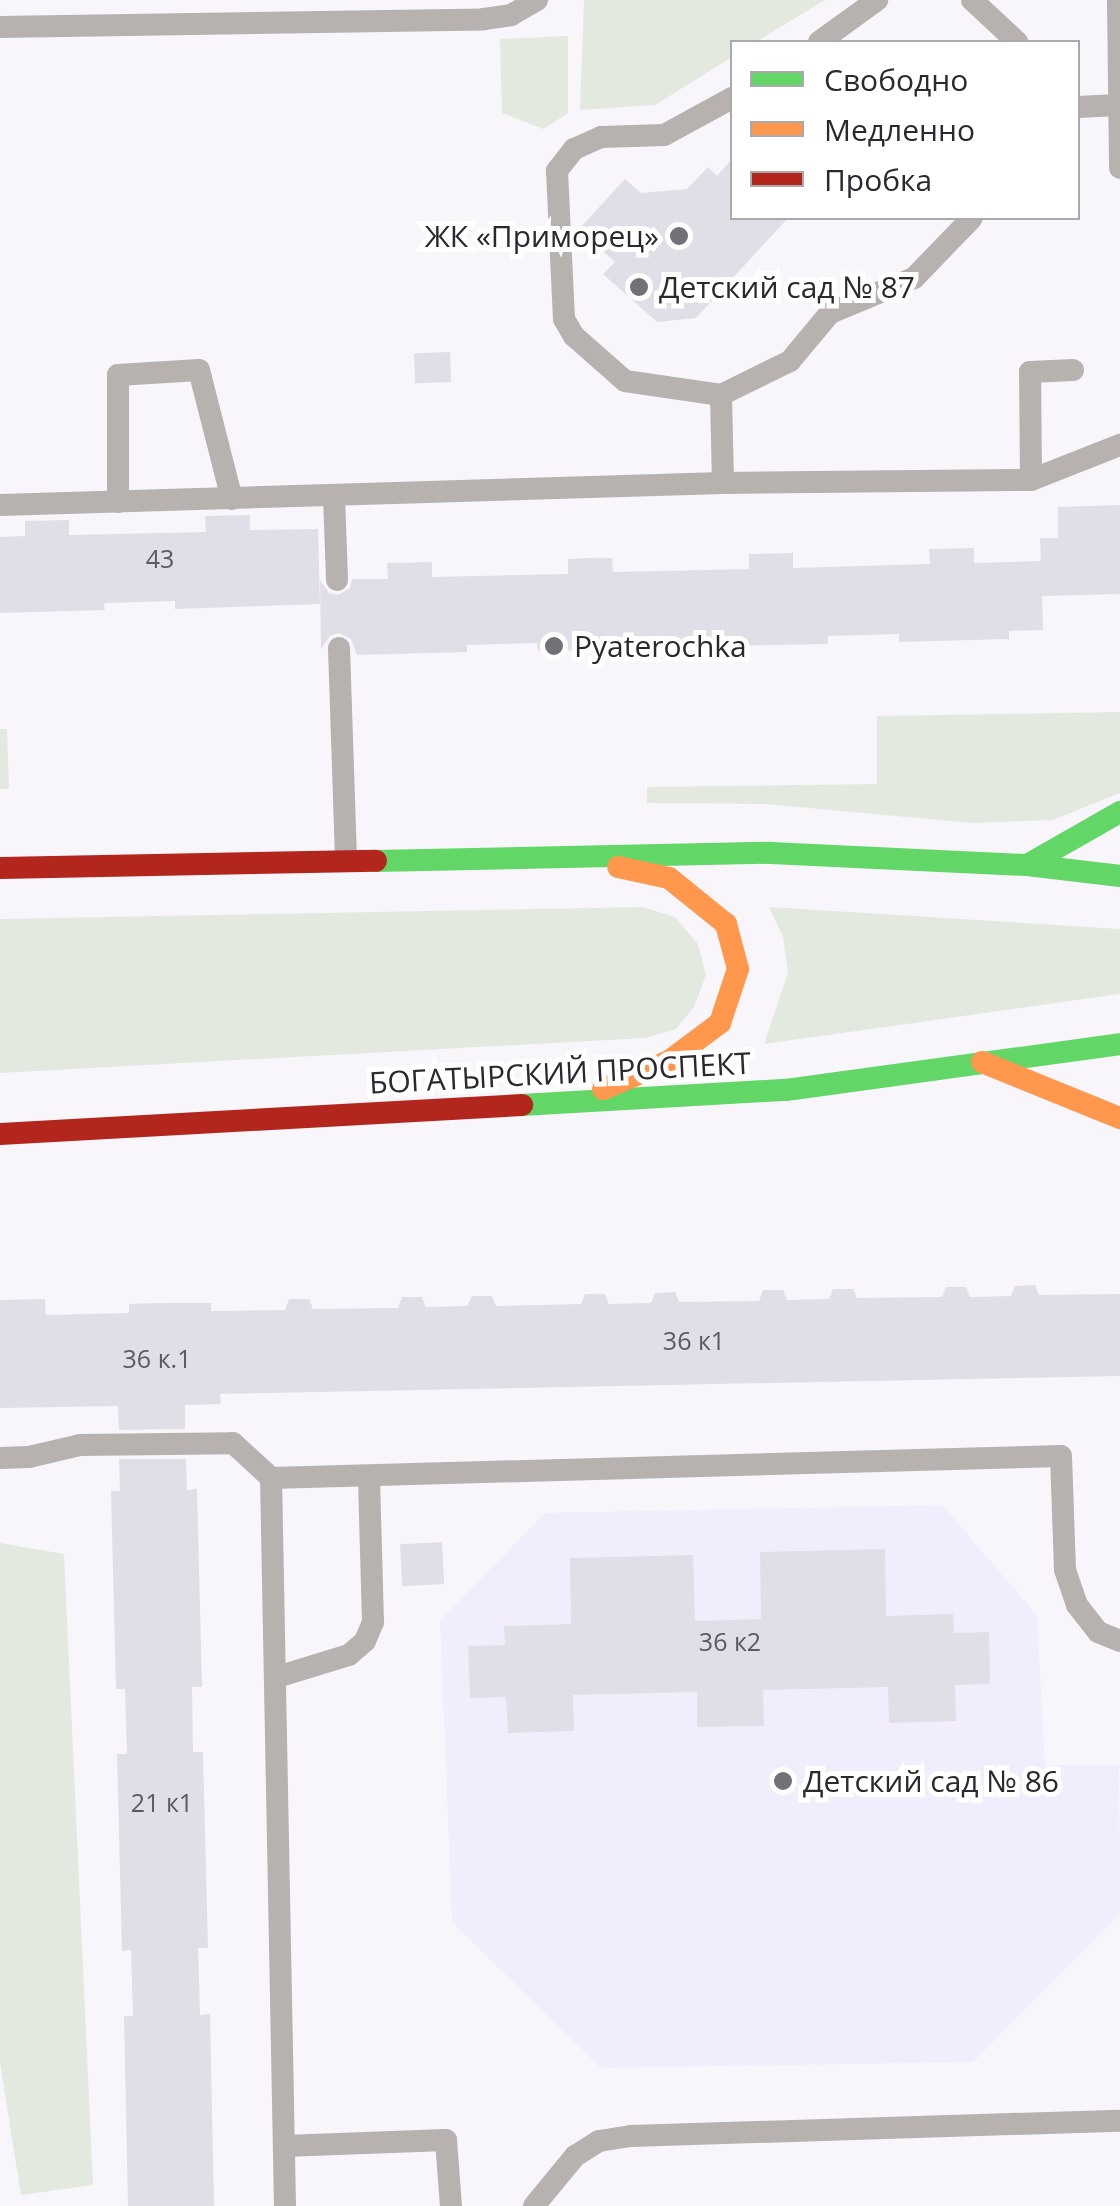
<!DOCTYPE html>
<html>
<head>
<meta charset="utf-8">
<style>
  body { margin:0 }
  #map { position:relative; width:1120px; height:2206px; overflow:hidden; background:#f8f6fb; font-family:"Open Sans",sans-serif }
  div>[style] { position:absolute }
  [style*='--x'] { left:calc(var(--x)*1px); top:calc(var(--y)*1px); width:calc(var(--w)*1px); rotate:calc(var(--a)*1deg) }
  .built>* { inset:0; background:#f2edfc }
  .green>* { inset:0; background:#e4e9e0 }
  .building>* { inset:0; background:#e0dfe8; transform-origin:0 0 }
  .lane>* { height:22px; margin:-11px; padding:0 11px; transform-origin:11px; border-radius:11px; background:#b7b1b0 }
  .fast>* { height:22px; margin:-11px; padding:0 11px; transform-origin:11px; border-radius:11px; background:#63d668 }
  .slow>* { height:22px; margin:-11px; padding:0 11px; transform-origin:11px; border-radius:11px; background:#ff974d }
  .jam>* { height:22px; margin:-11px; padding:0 11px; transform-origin:11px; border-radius:11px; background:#b3261e }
  .dots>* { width:28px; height:28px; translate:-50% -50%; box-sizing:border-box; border:5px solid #fff; border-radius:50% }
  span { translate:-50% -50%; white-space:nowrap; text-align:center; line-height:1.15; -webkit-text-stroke:10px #fff; paint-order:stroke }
  .number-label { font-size:25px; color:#5b5961 }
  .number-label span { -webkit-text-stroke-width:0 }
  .poi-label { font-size:30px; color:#2b2830 }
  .right { translate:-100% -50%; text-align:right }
  .left { translate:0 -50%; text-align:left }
  .street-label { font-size:30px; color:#2b2830 }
  .legend { position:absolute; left:730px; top:40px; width:350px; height:180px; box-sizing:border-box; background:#fff; border:2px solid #aaa9ac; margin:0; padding:12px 18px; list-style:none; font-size:30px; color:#2b2830 }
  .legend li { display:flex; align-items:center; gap:20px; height:50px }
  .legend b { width:50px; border:2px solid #aaa9ac }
</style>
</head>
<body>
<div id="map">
  <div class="built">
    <div style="clip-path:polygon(942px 1505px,1037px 1615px,1045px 1765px,1119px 1765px,1120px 1913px,973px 2062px,601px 2068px,452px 1922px,440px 1621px,545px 1513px)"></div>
  </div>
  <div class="green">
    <div style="clip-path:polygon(584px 0,825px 0,756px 42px,732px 42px,732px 57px,655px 105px,580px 110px)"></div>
    <div style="clip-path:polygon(568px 36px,568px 113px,543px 129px,502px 113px,500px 39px)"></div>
    <div style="clip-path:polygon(1120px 712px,1120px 793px,1053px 820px,972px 823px,765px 804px,647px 803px,647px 787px,877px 784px,877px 716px)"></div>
    <div style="clip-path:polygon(0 729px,7px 729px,9px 789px,0 789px)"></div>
    <div style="clip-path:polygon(643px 907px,675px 917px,698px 944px,706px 975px,694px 1007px,676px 1029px,645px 1038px,0 1073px,0 919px)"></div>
    <div style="clip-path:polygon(769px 907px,1120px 929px,1120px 994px,764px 1044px,788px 973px,783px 937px)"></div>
    <div style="clip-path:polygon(0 1543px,64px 1554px,93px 2185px,21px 2195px,0 2063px)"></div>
  </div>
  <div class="building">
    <div style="clip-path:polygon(732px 159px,732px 218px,788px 218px,696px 318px,657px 322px,603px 274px,615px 262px,579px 229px,625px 179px,641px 193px,687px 189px,708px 167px,717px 176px)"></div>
    <div style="left:450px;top:352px;width:30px;height:36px;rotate:88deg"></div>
    <div style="clip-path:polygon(1120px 505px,1120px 594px,1042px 596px,1043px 630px,1009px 631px,1009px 639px,899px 642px,899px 634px,828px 636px,828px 644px,718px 646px,718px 639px,648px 641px,648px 648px,538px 651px,537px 643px,467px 645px,467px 652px,357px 655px,351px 639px,339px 633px,330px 636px,321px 649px,320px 580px,329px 593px,338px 595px,350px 588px,352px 579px,388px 579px,387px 563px,432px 562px,432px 577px,568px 574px,568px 559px,590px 558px,612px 558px,613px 572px,749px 569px,749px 554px,793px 553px,793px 568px,930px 564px,929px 549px,974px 548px,974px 563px,1041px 561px,1040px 538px,1058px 538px,1058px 507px)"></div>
    <div style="clip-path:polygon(250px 515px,250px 530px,318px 529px,320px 604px,175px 609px,175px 601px,104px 603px,105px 610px,0 613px,0 537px,25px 536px,25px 521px,69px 520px,69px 535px,206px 532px,205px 516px)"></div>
    <div style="clip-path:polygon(1035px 1285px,1039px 1295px,1120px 1294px,1120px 1376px,220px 1394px,221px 1404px,185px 1405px,185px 1429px,119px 1430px,118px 1406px,0 1408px,0 1300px,45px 1299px,46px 1315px,129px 1313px,129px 1304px,162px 1303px,211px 1303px,211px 1311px,285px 1310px,289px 1299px,309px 1299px,313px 1309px,398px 1308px,402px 1297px,422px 1297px,426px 1307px,467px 1306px,472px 1296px,492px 1296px,496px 1306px,581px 1304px,585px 1294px,605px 1294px,609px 1304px,651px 1303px,655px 1293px,675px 1292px,679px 1302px,759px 1301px,763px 1290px,783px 1290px,787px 1300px,829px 1299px,833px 1289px,853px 1289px,857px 1298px,942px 1297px,946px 1287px,966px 1287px,970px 1297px,1011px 1296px,1015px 1286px)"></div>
    <div style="clip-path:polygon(119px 1459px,186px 1459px,187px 1490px,197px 1489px,202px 1687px,192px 1687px,193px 1752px,203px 1752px,208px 1948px,198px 1948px,200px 2015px,210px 2014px,214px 2206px,128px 2206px,124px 2016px,133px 2016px,131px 1950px,122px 1951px,117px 1754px,127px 1754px,125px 1689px,116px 1689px,111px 1491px,120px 1491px)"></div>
    <div style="left:442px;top:1542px;width:42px;height:42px;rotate:87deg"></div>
    <div style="clip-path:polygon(885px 1549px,886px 1616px,953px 1614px,954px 1633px,989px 1632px,990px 1684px,955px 1685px,956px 1721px,889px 1723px,888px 1687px,763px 1690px,764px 1726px,697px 1727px,697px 1692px,573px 1695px,574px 1731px,508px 1733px,506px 1697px,470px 1698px,468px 1646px,505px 1645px,504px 1626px,571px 1624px,570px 1558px,693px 1555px,695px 1621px,761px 1619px,760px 1552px)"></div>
  </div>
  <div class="lane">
    <div style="--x:972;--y:0;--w:62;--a:43"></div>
    <div style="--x:1118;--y:0;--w:168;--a:89.3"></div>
    <div style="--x:0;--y:27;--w:484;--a:-0.9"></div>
    <div style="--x:484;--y:19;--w:27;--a:-8"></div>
    <div style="--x:511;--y:15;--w:30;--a:-30"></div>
    <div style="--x:819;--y:42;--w:72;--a:-35.9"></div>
    <div style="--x:732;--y:98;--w:77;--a:151.4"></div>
    <div style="--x:664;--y:135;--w:63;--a:178.2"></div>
    <div style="--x:601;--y:137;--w:30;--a:156"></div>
    <div style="--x:574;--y:149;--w:28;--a:128"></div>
    <div style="--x:557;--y:171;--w:148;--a:87.3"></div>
    <div style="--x:564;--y:319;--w:20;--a:60"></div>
    <div style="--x:574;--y:336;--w:68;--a:41.4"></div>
    <div style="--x:625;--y:381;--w:97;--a:8.3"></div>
    <div style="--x:721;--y:395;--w:77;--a:-26.2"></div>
    <div style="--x:790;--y:361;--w:62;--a:-50.2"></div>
    <div style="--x:830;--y:313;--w:91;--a:-22.6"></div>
    <div style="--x:914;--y:278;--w:83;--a:-46"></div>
    <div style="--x:1078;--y:107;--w:40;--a:-2.9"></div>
    <div style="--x:721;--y:395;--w:88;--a:88.7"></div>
    <div style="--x:1031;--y:480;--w:108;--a:-90.5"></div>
    <div style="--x:1030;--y:372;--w:43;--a:-2.7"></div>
    <div style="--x:334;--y:497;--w:83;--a:87.9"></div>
    <div style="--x:118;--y:502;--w:127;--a:-90"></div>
    <div style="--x:118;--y:375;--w:81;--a:-3.5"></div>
    <div style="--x:199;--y:370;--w:133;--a:75.7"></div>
    <div style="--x:0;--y:505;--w:723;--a:-1.74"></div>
    <div style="--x:723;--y:483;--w:308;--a:-0.6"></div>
    <div style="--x:1031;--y:480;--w:96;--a:-21.5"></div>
    <div style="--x:339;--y:648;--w:211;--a:88.1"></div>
    <div style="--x:0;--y:1458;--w:29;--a:-2"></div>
    <div style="--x:29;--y:1457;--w:52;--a:-13.2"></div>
    <div style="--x:80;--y:1445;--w:153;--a:-0.7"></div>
    <div style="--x:233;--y:1443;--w:52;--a:42.6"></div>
    <div style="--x:277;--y:1677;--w:75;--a:-17"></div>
    <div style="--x:349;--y:1655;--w:21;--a:-41"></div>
    <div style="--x:365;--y:1641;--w:21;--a:-67"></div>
    <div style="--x:373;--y:1622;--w:146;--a:-91.6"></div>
    <div style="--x:284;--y:2146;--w:162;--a:-2.1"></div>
    <div style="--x:446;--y:2140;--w:66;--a:85.7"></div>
    <div style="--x:285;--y:2206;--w:728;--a:-91.1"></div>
    <div style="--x:271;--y:1478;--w:790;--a:-1.6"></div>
    <div style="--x:1061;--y:1456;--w:114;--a:88"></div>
    <div style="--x:1065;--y:1570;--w:37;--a:71"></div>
    <div style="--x:1077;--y:1605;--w:34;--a:52"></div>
    <div style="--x:1098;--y:1632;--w:24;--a:22"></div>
    <div style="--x:534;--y:2206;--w:65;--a:-50.6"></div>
    <div style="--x:575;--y:2156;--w:28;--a:-32"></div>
    <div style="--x:599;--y:2141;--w:32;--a:-9"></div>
    <div style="--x:631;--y:2136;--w:489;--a:-1.8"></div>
  </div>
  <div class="fast">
    <div style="--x:376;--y:861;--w:395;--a:-1.2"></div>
    <div style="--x:771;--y:853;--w:256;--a:2.7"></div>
    <div style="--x:1027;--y:865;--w:94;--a:6.7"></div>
    <div style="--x:1027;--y:865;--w:107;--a:-29.7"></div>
    <div style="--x:522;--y:1105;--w:264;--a:-3.3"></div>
    <div style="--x:786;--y:1090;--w:337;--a:-7.8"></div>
  </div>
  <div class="slow">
    <div style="--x:982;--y:1062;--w:149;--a:22.1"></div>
    <div style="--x:603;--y:1089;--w:72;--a:-23"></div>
    <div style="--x:669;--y:1061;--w:64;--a:-36.7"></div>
    <div style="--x:720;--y:1023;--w:57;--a:-71.6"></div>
    <div style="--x:738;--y:969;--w:47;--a:-104.9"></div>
    <div style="--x:726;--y:924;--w:73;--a:-141.1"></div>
    <div style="--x:669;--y:878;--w:52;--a:-167.8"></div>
  </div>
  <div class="jam">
    <div style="--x:0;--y:868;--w:376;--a:-1.1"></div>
    <div style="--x:0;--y:1134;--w:523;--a:-3.18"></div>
  </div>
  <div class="dots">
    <div style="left:679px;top:236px;background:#737077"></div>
    <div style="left:639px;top:287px;background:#737077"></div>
    <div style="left:554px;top:646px;background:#737077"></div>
    <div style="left:783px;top:1781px;background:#737077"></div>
  </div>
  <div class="number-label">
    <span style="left:160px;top:558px">43</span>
    <span style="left:694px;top:1340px">36 к1</span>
    <span style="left:157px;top:1358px">36 к.1</span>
    <span style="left:730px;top:1641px">36 к2</span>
    <span style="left:162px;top:1802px">21 к1</span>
  </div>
  <div class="poi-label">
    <span class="right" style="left:659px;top:236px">ЖК «Приморец»</span>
    <span class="left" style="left:659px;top:287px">Детский сад № 87</span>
    <span class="left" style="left:574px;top:646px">Pyaterochka</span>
    <span class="left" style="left:803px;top:1781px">Детский сад № 86</span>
  </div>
  <div class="street-label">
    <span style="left:560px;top:1073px;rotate:-3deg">БОГАТЫРСКИЙ ПРОСПЕКТ</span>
  </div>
  <ul class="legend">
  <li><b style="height:12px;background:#63d668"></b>Свободно</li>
  <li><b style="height:12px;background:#ff974d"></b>Медленно</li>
  <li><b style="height:12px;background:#b3261e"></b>Пробка</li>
  </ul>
</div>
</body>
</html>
